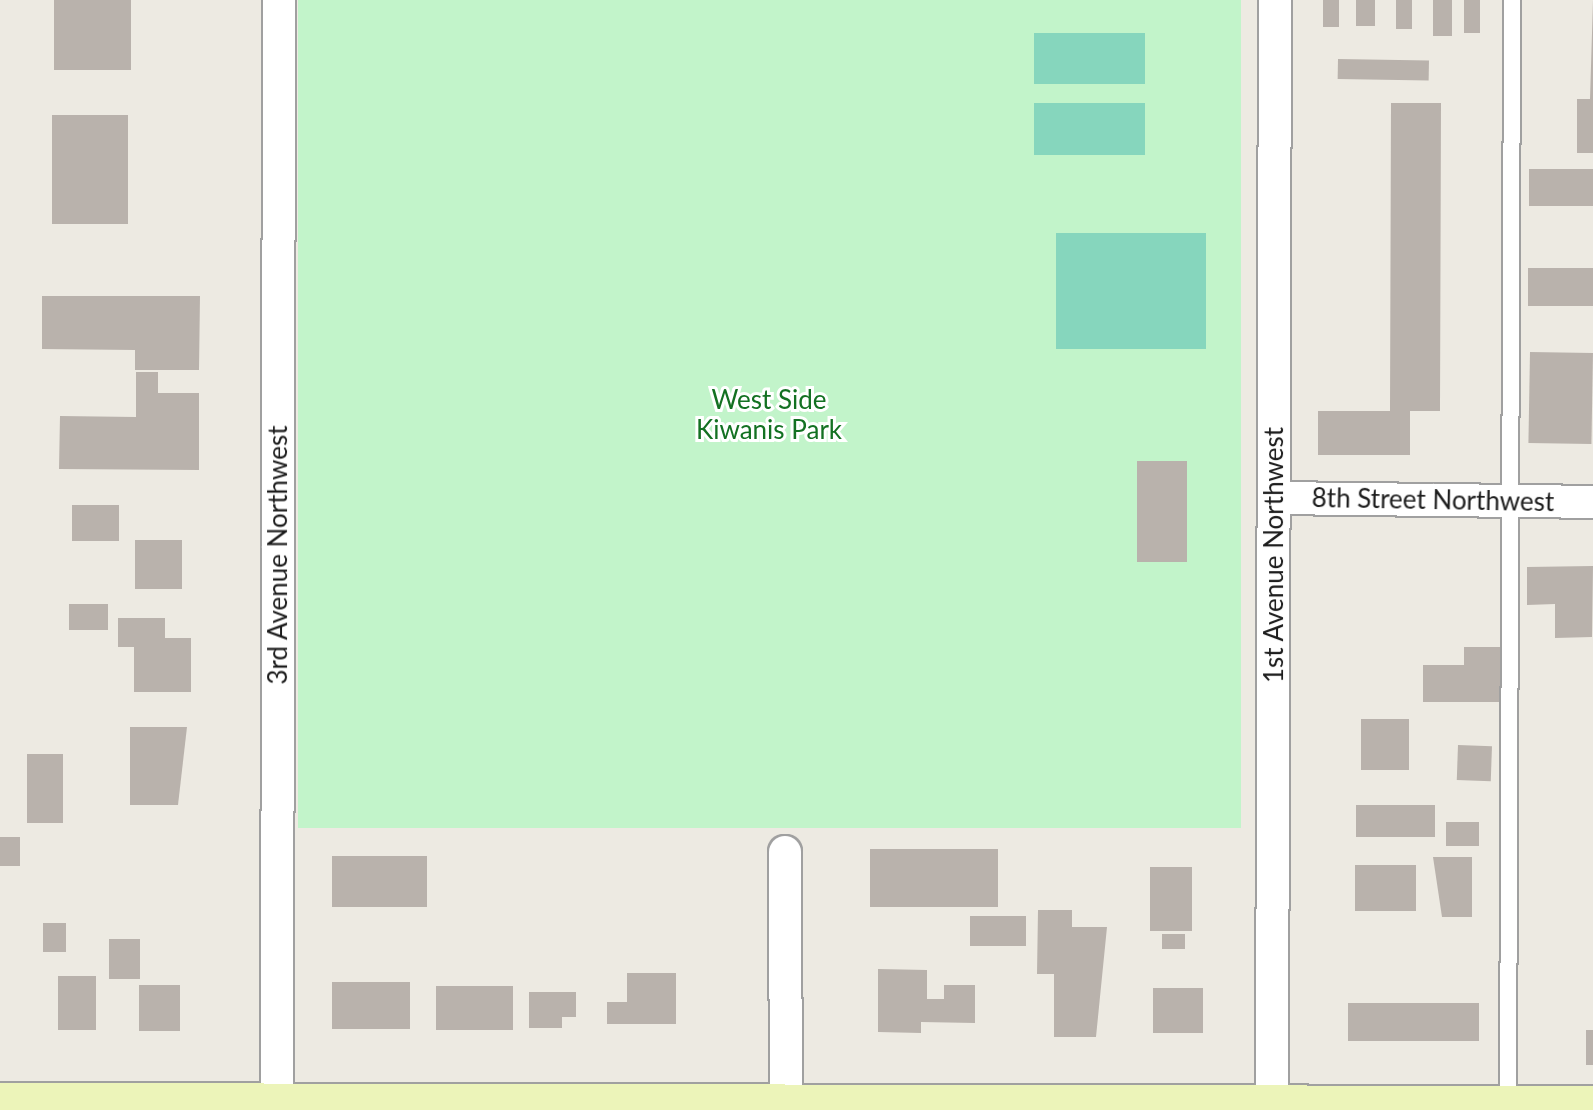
<!DOCTYPE html>
<html>
<head>
<meta charset="utf-8">
<style>
  body { margin:0 }
  #map { position:relative; width:1593px; height:1110px; overflow:hidden; background:#edeae2; font-family:Lato,sans-serif }
  div>[style] { position:absolute }
  [style*='--x'] { left:calc(var(--x)*1px); top:calc(var(--y)*1px); width:calc(var(--w)*1px); rotate:calc(var(--a)*1deg) }
  .park>* { inset:0; background:#c2f4ca; transform-origin:0 0 }
  .pitch>* { inset:0; background:#86d6bd; transform-origin:0 0 }
  .building>* { inset:0; background:#b9b2ac; transform-origin:0 0 }
  .roads { filter:drop-shadow(2px 0 #a0a0a0) drop-shadow(-2px 0 #a0a0a0) drop-shadow(0 2px #a0a0a0) drop-shadow(0 -2px #a0a0a0) }
  .lane>* { height:16px; margin:-8px; padding:0 8px; transform-origin:8px; border-radius:8px; background:#fff }
  .street>* { height:32px; margin:-16px; padding:0 16px; transform-origin:16px; border-radius:16px; background:#fff }
  .secondary>* { height:44px; margin:-22px; padding:0 22px; transform-origin:22px; border-radius:22px; background:#ecf4b9 }
  span { translate:-50% -50%; white-space:nowrap; text-align:center; line-height:1.15; -webkit-text-stroke:6px #fff; paint-order:stroke }
  .park-label { font-size:26px; color:#137122 }
  .street-label { font-size:26px; color:#1c1c1c }
</style>
</head>
<body>
<div id="map">
  <div class="park">
    <div style="left:298px;top:0;width:943px;height:828px"></div>
  </div>
  <div class="pitch">
    <div style="left:1034px;top:33px;width:111px;height:51px"></div>
    <div style="left:1034px;top:103px;width:111px;height:52px"></div>
    <div style="left:1056px;top:233px;width:150px;height:116px"></div>
  </div>
  <div class="building">
    <div style="left:54px;top:0;width:77px;height:70px"></div>
    <div style="left:1323px;top:0;width:16px;height:27px"></div>
    <div style="left:1356px;top:0;width:19px;height:26px"></div>
    <div style="left:1396px;top:0;width:16px;height:29px"></div>
    <div style="left:1433px;top:0;width:19px;height:36px"></div>
    <div style="left:1464px;top:0;width:16px;height:33px"></div>
    <div style="clip-path:polygon(1593px 0,1593px 153px,1577px 153px,1577px 99px,1590px 99px)"></div>
    <div style="left:1338px;top:59px;width:91px;height:20px;rotate:1deg"></div>
    <div style="clip-path:polygon(1391px 103px,1441px 103px,1440px 411px,1410px 411px,1410px 455px,1318px 455px,1318px 411px,1390px 411px)"></div>
    <div style="left:128px;top:115px;width:109px;height:76px;rotate:90deg"></div>
    <div style="left:1529px;top:169px;width:64px;height:37px"></div>
    <div style="left:1528px;top:268px;width:65px;height:38px"></div>
    <div style="clip-path:polygon(42px 296px,200px 296px,199px 370px,135px 370px,135px 350px,42px 349px)"></div>
    <div style="left:1530px;top:352px;width:63px;height:91px;rotate:1deg"></div>
    <div style="clip-path:polygon(136px 372px,158px 372px,158px 393px,199px 393px,199px 470px,59px 469px,60px 416px,136px 417px)"></div>
    <div style="left:1137px;top:461px;width:50px;height:101px"></div>
    <div style="left:72px;top:505px;width:47px;height:36px"></div>
    <div style="left:135px;top:540px;width:47px;height:49px"></div>
    <div style="clip-path:polygon(1593px 566px,1592px 637px,1555px 638px,1555px 604px,1527px 605px,1527px 567px)"></div>
    <div style="left:69px;top:604px;width:39px;height:26px"></div>
    <div style="clip-path:polygon(118px 618px,165px 618px,165px 638px,191px 638px,191px 692px,134px 692px,134px 647px,118px 647px)"></div>
    <div style="clip-path:polygon(1464px 647px,1501px 647px,1501px 702px,1423px 702px,1423px 665px,1464px 665px)"></div>
    <div style="left:1361px;top:719px;width:48px;height:51px"></div>
    <div style="clip-path:polygon(130px 727px,187px 727px,178px 805px,130px 805px)"></div>
    <div style="left:1458px;top:745px;width:34px;height:35px;rotate:2deg"></div>
    <div style="left:27px;top:754px;width:36px;height:69px"></div>
    <div style="left:1356px;top:805px;width:79px;height:32px"></div>
    <div style="left:1446px;top:822px;width:33px;height:24px"></div>
    <div style="left:0;top:837px;width:20px;height:29px"></div>
    <div style="left:870px;top:849px;width:128px;height:58px"></div>
    <div style="left:332px;top:856px;width:95px;height:51px"></div>
    <div style="clip-path:polygon(1433px 857px,1472px 857px,1472px 917px,1442px 917px)"></div>
    <div style="left:1355px;top:865px;width:61px;height:46px"></div>
    <div style="left:1150px;top:867px;width:42px;height:64px"></div>
    <div style="clip-path:polygon(1038px 910px,1072px 910px,1072px 927px,1107px 927px,1096px 1037px,1054px 1037px,1054px 974px,1037px 974px)"></div>
    <div style="left:970px;top:916px;width:56px;height:30px"></div>
    <div style="left:43px;top:923px;width:23px;height:29px"></div>
    <div style="left:1162px;top:934px;width:23px;height:15px"></div>
    <div style="left:109px;top:939px;width:31px;height:40px"></div>
    <div style="clip-path:polygon(878px 969px,927px 970px,927px 999px,944px 999px,944px 985px,975px 985px,975px 1023px,921px 1022px,921px 1033px,878px 1032px)"></div>
    <div style="clip-path:polygon(627px 973px,676px 973px,676px 1024px,607px 1024px,607px 1002px,627px 1002px)"></div>
    <div style="left:58px;top:976px;width:38px;height:54px"></div>
    <div style="left:332px;top:982px;width:78px;height:47px"></div>
    <div style="left:139px;top:985px;width:41px;height:46px"></div>
    <div style="left:436px;top:986px;width:77px;height:44px"></div>
    <div style="left:1153px;top:988px;width:50px;height:45px"></div>
    <div style="clip-path:polygon(529px 992px,576px 992px,576px 1017px,562px 1017px,562px 1028px,529px 1028px)"></div>
    <div style="left:1348px;top:1003px;width:131px;height:38px"></div>
    <div style="left:1586px;top:1030px;width:7px;height:35px"></div>
  </div>
  <div class="roads">
    <div class="lane">
      <div style="--x:1508;--y:1104;--w:1104;--a:-89.79"></div>
    </div>
    <div class="street">
      <div style="--x:1274;--y:498;--w:319;--a:0.7"></div>
      <div style="--x:785;--y:852;--w:258;--a:89.8"></div>
      <div style="--x:277;--y:1110;--w:1110;--a:-89.9"></div>
      <div style="--x:1272;--y:1110;--w:1110;--a:-89.85"></div>
    </div>
    <div class="secondary">
      <div style="--x:0;--y:1105;--w:1593;--a:0.11"></div>
    </div>
  </div>
  <div class="park-label">
    <span style="left:769px;top:415px">West Side<br>Kiwanis Park</span>
  </div>
  <div class="street-label">
    <span style="left:1433px;top:500px;rotate:1deg">8th Street Northwest</span>
    <span style="left:278px;top:555px;rotate:-90deg">3rd Avenue Northwest</span>
    <span style="left:1274px;top:555px;rotate:-90deg">1st Avenue Northwest</span>
  </div>
</div>
</body>
</html>
